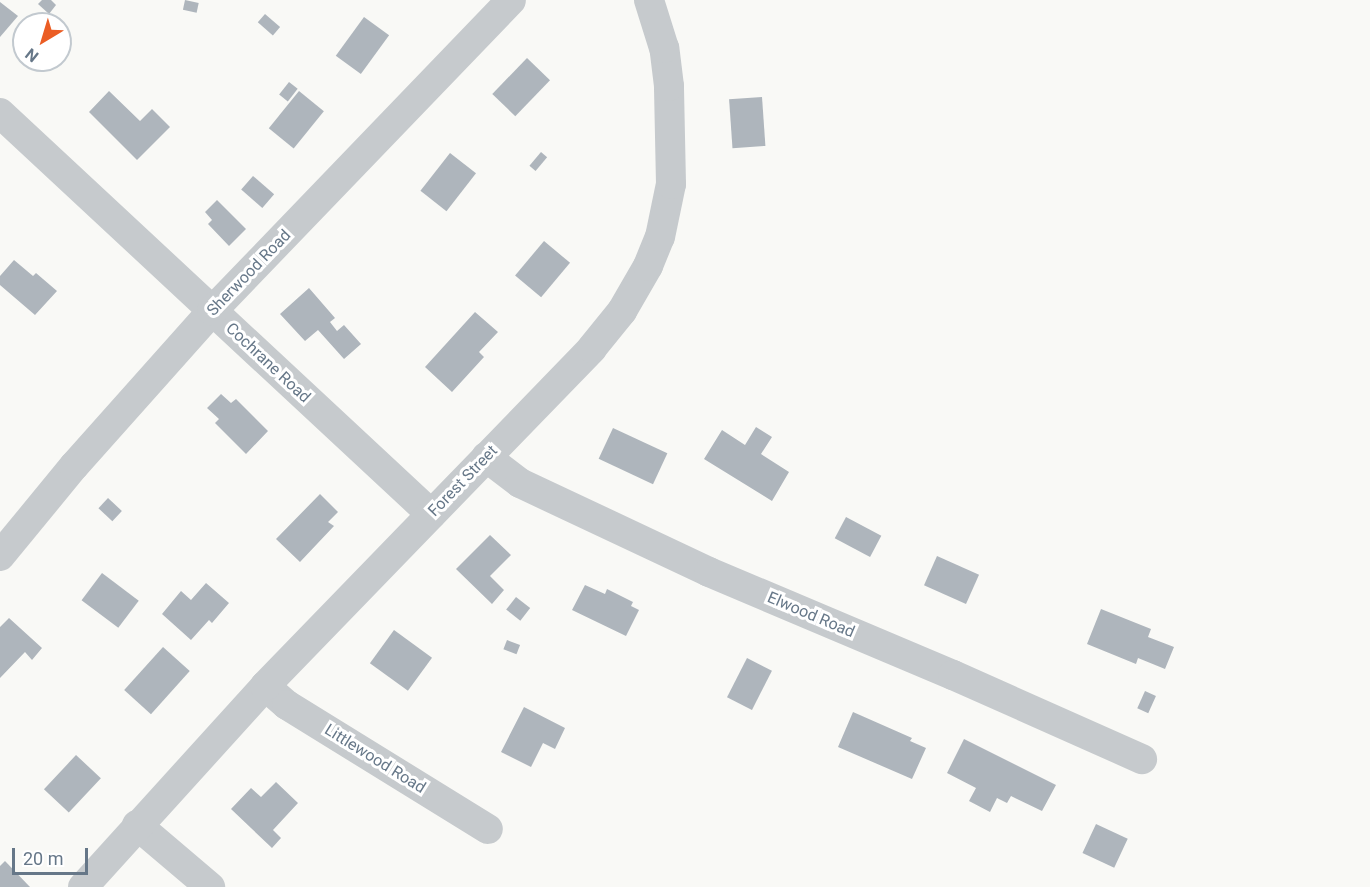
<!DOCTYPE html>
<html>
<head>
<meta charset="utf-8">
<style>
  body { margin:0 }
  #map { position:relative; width:1370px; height:887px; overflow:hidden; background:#f9f9f6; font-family:Roboto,sans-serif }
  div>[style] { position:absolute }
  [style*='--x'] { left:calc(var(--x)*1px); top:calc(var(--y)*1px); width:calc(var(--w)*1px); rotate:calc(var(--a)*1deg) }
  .building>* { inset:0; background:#aeb5bc; transform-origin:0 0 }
  .street>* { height:30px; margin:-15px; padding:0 15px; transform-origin:15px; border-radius:15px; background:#c6cacd }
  span { translate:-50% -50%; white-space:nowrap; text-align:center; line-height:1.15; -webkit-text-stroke:6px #fff; paint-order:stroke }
  .street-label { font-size:16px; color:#678 }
  .north { position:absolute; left:12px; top:12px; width:60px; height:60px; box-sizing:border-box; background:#fff; border:2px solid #c2c9cf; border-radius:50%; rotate:218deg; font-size:16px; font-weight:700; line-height:24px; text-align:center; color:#678 }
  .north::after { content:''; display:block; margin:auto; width:21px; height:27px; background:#eb5d24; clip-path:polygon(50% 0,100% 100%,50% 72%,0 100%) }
  .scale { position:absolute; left:12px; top:848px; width:76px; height:27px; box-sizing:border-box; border:3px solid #678; border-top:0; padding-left:8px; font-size:18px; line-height:21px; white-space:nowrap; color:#678; -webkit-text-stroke:4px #fff; paint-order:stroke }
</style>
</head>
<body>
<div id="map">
  <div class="building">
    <div style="clip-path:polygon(42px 0,51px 0,56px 5px,49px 14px,38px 4px)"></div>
    <div style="left:185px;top:0;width:14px;height:10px;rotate:12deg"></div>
    <div style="clip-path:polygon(0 2px,18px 16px,0 37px)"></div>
    <div style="left:265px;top:14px;width:20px;height:11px;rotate:41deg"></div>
    <div style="left:364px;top:17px;width:31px;height:48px;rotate:36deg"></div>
    <div style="left:527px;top:58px;width:32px;height:50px;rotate:44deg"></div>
    <div style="left:289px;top:82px;width:11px;height:16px;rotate:38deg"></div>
    <div style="clip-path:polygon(109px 91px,140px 121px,152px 109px,170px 127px,137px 160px,89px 112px)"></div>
    <div style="left:299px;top:91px;width:32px;height:48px;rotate:39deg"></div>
    <div style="left:762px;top:97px;width:49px;height:33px;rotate:86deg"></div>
    <div style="left:541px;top:152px;width:8px;height:18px;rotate:40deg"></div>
    <div style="left:450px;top:153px;width:33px;height:48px;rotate:38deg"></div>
    <div style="left:253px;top:176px;width:28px;height:18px;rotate:41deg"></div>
    <div style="clip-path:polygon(217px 200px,246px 229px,229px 246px,208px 224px,212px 220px,205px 212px)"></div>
    <div style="left:544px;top:241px;width:34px;height:45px;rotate:40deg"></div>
    <div style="clip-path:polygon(14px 260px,33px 276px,36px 273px,57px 291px,35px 315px,0 285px,0 276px)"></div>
    <div style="clip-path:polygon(309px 288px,335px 318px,330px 322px,337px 331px,344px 325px,361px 344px,344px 359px,318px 330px,305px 341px,280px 314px)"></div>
    <div style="clip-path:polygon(475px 312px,498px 332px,479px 352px,484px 357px,452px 392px,425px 367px)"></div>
    <div style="clip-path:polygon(221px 394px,231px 403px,236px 399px,268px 431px,246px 454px,215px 423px,219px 419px,207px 408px)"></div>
    <div style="clip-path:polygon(756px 427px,772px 437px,761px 454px,789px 472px,772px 501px,704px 459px,722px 430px,745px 445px)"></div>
    <div style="left:613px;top:428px;width:60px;height:34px;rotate:25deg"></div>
    <div style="clip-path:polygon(320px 494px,338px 512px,328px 522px,334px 526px,300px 562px,276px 539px)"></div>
    <div style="left:108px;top:498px;width:19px;height:14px;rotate:43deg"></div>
    <div style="left:846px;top:517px;width:40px;height:24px;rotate:28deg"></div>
    <div style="clip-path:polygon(490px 535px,511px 555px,490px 576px,504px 590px,492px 604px,456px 569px)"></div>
    <div style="left:937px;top:556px;width:46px;height:32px;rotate:24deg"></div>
    <div style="left:102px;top:573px;width:46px;height:34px;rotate:37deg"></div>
    <div style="clip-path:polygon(206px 583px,229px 603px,212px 623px,209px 620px,191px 640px,162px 614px,181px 591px,191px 600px)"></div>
    <div style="clip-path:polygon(585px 585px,605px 594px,607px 589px,633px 602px,631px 606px,639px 610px,626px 636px,572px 610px)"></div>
    <div style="left:516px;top:597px;width:18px;height:16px;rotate:38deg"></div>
    <div style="clip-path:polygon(1101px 609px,1151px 629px,1148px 637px,1174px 647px,1165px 669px,1138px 658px,1136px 664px,1087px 644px)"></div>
    <div style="clip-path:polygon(9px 618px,42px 648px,32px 660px,25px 652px,0 678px,0 627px)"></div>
    <div style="left:394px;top:630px;width:47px;height:41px;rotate:36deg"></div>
    <div style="left:507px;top:640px;width:14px;height:10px;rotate:21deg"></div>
    <div style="left:163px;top:647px;width:36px;height:58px;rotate:42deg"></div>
    <div style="left:747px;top:658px;width:28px;height:44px;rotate:27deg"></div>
    <div style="left:1145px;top:691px;width:12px;height:19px;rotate:24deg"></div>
    <div style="clip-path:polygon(524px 707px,565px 728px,555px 749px,543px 743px,531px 767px,501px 752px)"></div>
    <div style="clip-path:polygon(853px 712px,912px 738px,910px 741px,926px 748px,912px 779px,838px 747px)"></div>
    <div style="clip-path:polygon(964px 739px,1056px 785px,1042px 811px,1011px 796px,1007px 803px,997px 798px,990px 812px,969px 801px,976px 788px,947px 773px)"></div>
    <div style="left:76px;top:755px;width:34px;height:47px;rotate:43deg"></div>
    <div style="clip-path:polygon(276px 782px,298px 803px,273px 830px,281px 838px,272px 848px,231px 809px,251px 788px,261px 797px)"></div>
    <div style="left:1096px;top:824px;width:35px;height:32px;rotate:25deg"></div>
    <div style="clip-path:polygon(5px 861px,30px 887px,0 887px,0 866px)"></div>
  </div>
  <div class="street">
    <div style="--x:0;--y:113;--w:589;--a:42.93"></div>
    <div style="--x:486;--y:457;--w:43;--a:37.4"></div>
    <div style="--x:520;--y:483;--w:209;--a:25.2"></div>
    <div style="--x:709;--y:572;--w:265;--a:22.9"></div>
    <div style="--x:953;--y:675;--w:207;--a:24"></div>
    <div style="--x:0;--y:556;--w:117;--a:-50.6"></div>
    <div style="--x:74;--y:466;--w:208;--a:-48.3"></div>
    <div style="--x:212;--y:311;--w:431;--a:-46.1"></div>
    <div style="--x:265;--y:686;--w:29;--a:41"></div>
    <div style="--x:287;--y:705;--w:236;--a:31.7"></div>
    <div style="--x:137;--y:825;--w:96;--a:40.3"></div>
    <div style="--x:83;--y:887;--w:271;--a:-47.8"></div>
    <div style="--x:265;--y:686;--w:470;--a:-45.9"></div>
    <div style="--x:592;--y:348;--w:48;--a:-51"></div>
    <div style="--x:622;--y:311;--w:52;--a:-60"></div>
    <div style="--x:648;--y:266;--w:31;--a:-68"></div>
    <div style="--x:660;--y:237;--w:54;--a:-78.3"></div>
    <div style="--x:671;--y:184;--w:98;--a:-91.2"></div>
    <div style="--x:669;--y:86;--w:38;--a:-97"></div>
    <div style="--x:664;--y:48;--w:50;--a:-107.4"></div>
  </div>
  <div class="street-label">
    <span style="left:249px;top:273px;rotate:-46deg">Sherwood Road</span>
    <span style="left:268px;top:363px;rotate:43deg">Cochrane Road</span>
    <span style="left:463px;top:481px;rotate:-46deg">Forest Street</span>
    <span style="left:811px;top:615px;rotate:23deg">Elwood Road</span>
    <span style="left:375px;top:759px;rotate:32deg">Littlewood Road</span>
  </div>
  <div class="north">N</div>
  <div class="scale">20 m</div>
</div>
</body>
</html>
